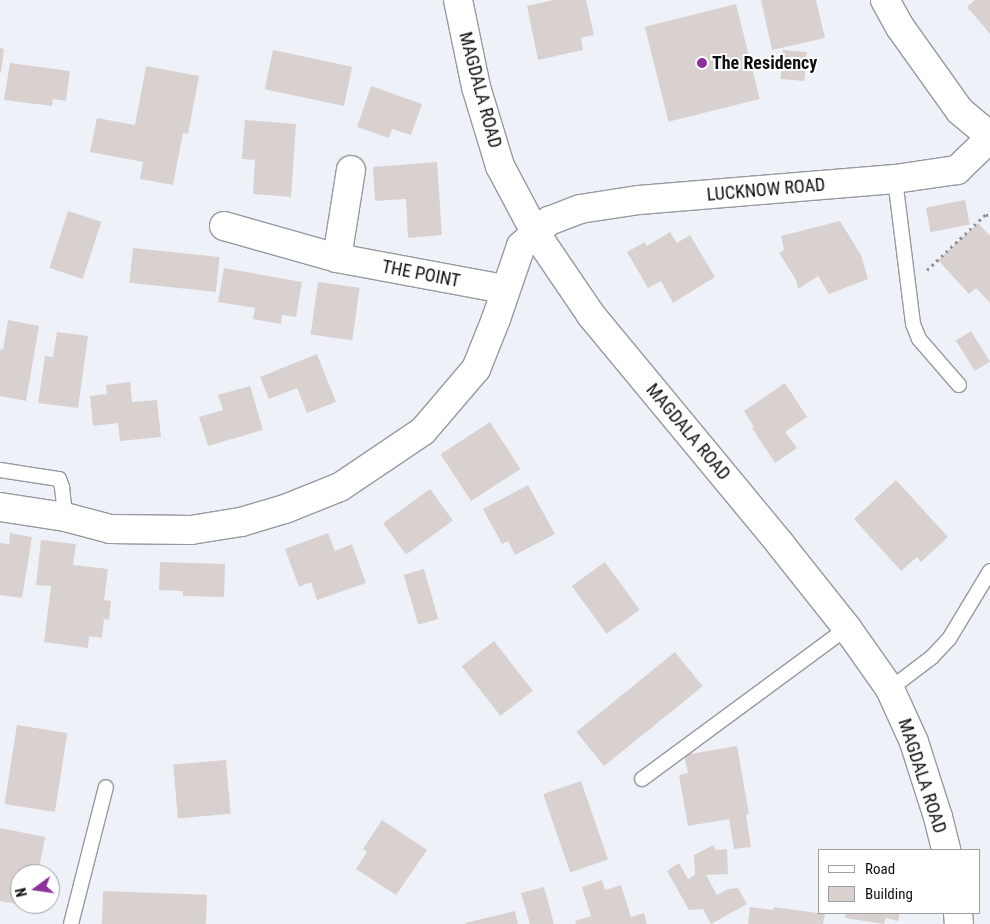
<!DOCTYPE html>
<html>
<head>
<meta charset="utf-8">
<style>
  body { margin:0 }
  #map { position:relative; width:990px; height:924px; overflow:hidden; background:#eef2f8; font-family:"Roboto Condensed",sans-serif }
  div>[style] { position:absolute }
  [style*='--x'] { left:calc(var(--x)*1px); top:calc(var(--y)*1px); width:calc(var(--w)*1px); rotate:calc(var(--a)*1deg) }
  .building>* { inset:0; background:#d9d1d0; transform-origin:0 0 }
  .path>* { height:3px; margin-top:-1.5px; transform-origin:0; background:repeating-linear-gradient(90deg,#8e9195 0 2.5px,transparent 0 6.5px) }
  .roads { filter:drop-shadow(1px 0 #969a9f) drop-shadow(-1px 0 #969a9f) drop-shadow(0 1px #969a9f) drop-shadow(0 -1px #969a9f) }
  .service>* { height:14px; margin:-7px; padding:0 7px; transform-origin:7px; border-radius:7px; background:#fff }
  .minor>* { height:28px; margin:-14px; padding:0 14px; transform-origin:14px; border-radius:14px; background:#fff }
  .tertiary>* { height:28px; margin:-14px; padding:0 14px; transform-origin:14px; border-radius:14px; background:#fff }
  .dots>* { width:14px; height:14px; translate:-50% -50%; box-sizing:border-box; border:2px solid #fff; border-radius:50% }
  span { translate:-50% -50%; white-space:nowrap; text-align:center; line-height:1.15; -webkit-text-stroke:4px #fff; paint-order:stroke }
  .poi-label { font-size:18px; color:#0e0f11; font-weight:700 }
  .left { translate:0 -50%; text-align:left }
  .street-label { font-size:18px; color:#0e0f11 }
  .legend { position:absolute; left:818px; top:849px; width:162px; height:65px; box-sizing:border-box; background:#fff; border:1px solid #9f9fa0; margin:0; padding:6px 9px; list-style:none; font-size:15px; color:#0e0f11 }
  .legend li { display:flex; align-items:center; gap:10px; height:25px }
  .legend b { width:25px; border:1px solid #9f9fa0 }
  .north { position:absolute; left:10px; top:864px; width:50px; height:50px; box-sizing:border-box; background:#fff; border:1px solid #9f9fa0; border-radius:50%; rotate:256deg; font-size:14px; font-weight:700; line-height:20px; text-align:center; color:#0e0f11 }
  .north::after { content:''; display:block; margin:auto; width:18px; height:22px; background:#8e3099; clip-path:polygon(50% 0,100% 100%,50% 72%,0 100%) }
</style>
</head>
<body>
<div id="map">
  <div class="building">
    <div style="clip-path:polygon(554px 0,586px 0,594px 35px,581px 38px,583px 50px,538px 60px,527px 6px)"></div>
    <div style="clip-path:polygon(761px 0,816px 0,825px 38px,772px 50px)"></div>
    <div style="clip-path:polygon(975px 0,990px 0,990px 34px,967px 7px)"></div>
    <div style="left:736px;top:4px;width:98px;height:94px;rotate:76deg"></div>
    <div style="clip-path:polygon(0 48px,4px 49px,1px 72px,0 72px)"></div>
    <div style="left:273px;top:50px;width:81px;height:40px;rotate:12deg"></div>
    <div style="left:783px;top:50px;width:24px;height:29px;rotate:5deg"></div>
    <div style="clip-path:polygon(10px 63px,70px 71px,66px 101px,53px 99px,52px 106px,4px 100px)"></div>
    <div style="clip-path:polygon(146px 66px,199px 76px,188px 134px,183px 133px,173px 185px,140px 179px,143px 162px,90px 152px,97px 118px,135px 125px)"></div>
    <div style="clip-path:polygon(371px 86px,422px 104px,411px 135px,392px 129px,389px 138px,357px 127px)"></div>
    <div style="clip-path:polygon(245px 120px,296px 124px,291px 197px,253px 194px,255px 160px,242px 159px)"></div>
    <div style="clip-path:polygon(437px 162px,442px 235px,408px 238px,406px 199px,375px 201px,373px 167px)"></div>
    <div style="left:965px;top:200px;width:25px;height:40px;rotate:79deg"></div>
    <div style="left:68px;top:211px;width:35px;height:60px;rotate:18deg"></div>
    <div style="clip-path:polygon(840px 221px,861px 255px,868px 279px,829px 294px,818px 276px,798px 289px,796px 280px,779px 253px,784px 250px,781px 236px)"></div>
    <div style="clip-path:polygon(978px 223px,990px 236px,990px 303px,976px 288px,969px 294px,938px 260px)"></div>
    <div style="clip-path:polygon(670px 232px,677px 243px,690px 235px,715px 277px,673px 303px,661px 281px,648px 288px,627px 252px,645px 242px,647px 246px)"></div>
    <div style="left:133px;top:248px;width:87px;height:35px;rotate:6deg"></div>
    <div style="clip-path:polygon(224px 268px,302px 282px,296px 317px,282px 315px,281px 324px,253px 319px,255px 308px,218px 302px)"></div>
    <div style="left:318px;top:282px;width:42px;height:53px;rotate:8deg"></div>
    <div style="clip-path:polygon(8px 320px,39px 326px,26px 401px,0 396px,0 349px,3px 350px)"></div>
    <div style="left:971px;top:331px;width:36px;height:18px;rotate:58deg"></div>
    <div style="clip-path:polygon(57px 332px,88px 336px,78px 408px,38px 403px,45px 356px,53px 357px)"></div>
    <div style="clip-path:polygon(317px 354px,336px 402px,307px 413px,297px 388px,269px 399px,260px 377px)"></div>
    <div style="clip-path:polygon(130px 382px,132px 402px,157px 400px,161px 437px,120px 441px,118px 423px,93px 426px,90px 396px,107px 394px,106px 385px)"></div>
    <div style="clip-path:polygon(785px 383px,807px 417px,785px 432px,797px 448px,775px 463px,752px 428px,754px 427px,744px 411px)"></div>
    <div style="clip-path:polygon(250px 386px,263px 430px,208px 446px,199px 417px,223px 410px,218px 395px)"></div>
    <div style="left:490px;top:422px;width:56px;height:59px;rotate:57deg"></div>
    <div style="clip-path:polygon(896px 480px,948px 537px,921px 562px,917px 557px,901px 571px,854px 519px)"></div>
    <div style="clip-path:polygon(528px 485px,555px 534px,515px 555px,508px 541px,502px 544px,483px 509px)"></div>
    <div style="left:430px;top:489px;width:39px;height:58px;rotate:54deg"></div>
    <div style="clip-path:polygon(10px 533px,32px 537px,22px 598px,0 595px,0 543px,9px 544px)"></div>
    <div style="clip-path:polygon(328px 533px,335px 551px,352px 544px,366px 583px,317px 600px,311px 582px,299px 587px,285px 549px)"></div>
    <div style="clip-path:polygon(41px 540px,76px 544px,73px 565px,108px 569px,104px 600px,111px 601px,109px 620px,104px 619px,102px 638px,89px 636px,88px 648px,44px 642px,51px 586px,36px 585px)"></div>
    <div style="clip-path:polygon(160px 562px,225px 564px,224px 597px,183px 596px,183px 591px,159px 590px)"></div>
    <div style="left:605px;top:562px;width:59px;height:41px;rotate:54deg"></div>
    <div style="left:424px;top:569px;width:52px;height:21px;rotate:74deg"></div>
    <div style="left:494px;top:641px;width:63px;height:41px;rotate:52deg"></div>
    <div style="left:675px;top:652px;width:44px;height:127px;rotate:51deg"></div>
    <div style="left:17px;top:725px;width:51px;height:80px;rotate:9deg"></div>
    <div style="clip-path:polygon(737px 746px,749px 814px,746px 815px,751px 847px,734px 849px,729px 819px,688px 826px,679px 775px,688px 773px,684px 755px)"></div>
    <div style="left:226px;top:760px;width:54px;height:53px;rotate:85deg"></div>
    <div style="left:581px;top:781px;width:83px;height:40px;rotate:71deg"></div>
    <div style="clip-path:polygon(382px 820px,427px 850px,396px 895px,356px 869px,367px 852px,363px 849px)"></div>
    <div style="clip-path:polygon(0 828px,45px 837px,38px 874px,20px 874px,20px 904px,32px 904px,32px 907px,0 901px)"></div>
    <div style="clip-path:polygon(713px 845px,716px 850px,727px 849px,728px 874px,706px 875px,717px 895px,728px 889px,738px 888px,747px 904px,711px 924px,703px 909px,689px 910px,667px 871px,679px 863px,688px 879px,695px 875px,694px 855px)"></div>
    <div style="clip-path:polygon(602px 880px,605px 890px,621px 885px,631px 917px,644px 913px,647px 924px,576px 924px,575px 921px,591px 916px,582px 887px)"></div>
    <div style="clip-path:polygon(544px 887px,554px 924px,530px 924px,521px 893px)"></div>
    <div style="left:103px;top:891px;width:104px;height:33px;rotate:2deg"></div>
    <div style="clip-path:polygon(750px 907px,773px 910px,774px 907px,825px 914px,823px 924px,748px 924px)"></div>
    <div style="clip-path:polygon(515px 911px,518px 924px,465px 924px,465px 923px)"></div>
    <div style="clip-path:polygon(846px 913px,900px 913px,898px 921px,886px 918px,884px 924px,845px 918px)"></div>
  </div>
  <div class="path">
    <div style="--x:927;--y:270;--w:81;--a:-43.5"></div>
    <div style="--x:986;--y:214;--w:5;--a:37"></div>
  </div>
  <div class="roads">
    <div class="service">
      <div style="--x:895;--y:179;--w:146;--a:82.9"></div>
      <div style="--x:913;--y:324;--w:16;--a:68"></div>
      <div style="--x:919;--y:339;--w:61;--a:49"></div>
      <div style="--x:0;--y:470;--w:60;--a:8.7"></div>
      <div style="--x:59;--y:479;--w:9;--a:69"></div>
      <div style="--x:62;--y:487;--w:30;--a:84"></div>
      <div style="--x:890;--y:689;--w:53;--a:-37.3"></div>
      <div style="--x:932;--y:657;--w:25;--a:-47"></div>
      <div style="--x:949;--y:639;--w:79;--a:-58.9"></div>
      <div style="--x:642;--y:779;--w:255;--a:-36.4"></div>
      <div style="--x:71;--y:924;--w:141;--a:-75.7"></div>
    </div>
    <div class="minor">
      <div style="--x:458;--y:0;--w:89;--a:78.3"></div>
      <div style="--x:476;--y:87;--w:83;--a:73.1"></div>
      <div style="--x:500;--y:166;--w:77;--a:62.1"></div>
      <div style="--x:536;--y:234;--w:98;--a:55.8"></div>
      <div style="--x:591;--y:315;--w:298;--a:50.4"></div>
      <div style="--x:781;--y:545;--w:106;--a:51.5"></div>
      <div style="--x:847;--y:628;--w:75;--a:54.8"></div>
      <div style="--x:890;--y:689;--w:58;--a:65.6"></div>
      <div style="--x:914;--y:742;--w:79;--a:72.3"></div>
      <div style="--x:938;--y:817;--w:34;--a:76"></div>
      <div style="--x:224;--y:226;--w:117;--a:15.8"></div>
      <div style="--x:337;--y:258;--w:171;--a:10.5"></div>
      <div style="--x:337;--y:258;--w:89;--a:-81"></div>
      <div style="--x:0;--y:507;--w:66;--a:8.7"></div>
      <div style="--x:65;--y:517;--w:47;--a:14.9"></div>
      <div style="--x:110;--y:529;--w:81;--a:0.7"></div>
      <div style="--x:191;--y:530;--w:51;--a:-9.1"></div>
      <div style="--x:241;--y:522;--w:46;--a:-16.5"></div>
      <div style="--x:285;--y:509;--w:59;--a:-21.8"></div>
      <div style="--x:340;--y:487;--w:100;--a:-34"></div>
      <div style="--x:423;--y:431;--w:82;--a:-49.5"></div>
      <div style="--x:476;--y:369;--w:54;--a:-68.2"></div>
      <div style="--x:496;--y:319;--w:77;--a:-71.1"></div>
      <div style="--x:521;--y:246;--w:38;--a:-42"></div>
      <div style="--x:549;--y:221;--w:33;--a:-21"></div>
      <div style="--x:580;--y:209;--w:60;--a:-8.7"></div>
      <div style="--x:639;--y:200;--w:257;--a:-4.7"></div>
      <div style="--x:895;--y:179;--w:63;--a:-8.3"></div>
      <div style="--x:957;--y:170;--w:46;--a:-44.1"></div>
      <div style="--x:958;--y:913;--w:11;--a:85"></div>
    </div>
    <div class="tertiary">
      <div style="--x:885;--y:0;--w:31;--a:61"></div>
      <div style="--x:900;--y:27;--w:103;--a:54.5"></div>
      <div style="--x:960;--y:111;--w:39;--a:40"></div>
    </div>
  </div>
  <div class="dots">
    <div style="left:702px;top:63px;background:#8e3099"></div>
  </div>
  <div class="poi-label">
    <span class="left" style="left:712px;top:63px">The Residency</span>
  </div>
  <div class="street-label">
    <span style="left:480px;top:90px;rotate:75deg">MAGDALA ROAD</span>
    <span style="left:766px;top:190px;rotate:-5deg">LUCKNOW ROAD</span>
    <span style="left:421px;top:274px;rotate:11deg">THE POINT</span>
    <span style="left:688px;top:432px;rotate:50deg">MAGDALA ROAD</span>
    <span style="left:922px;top:776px;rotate:72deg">MAGDALA ROAD</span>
  </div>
  <ul class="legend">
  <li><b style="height:6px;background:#fff"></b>Road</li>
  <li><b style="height:14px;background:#d9d1d0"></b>Building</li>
  </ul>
  <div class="north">N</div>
</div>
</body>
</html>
